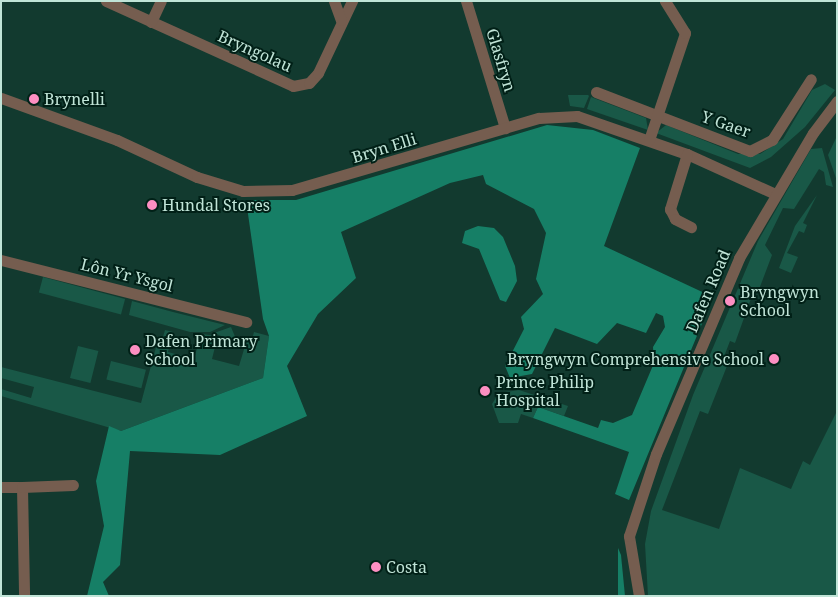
<!DOCTYPE html>
<html>
<head>
<meta charset="utf-8">
<style>
  body { margin:0 }
  #map { position:relative; width:838px; height:597px; overflow:hidden; background:#123a2f; font-family:"Noto Serif",serif }
  div>[style] { position:absolute }
  [style*='--x'] { left:calc(var(--x)*1px); top:calc(var(--y)*1px); width:calc(var(--w)*1px); rotate:calc(var(--a)*1deg) }
  .green>* { inset:0; background:#195847; transform-origin:0 0 }
  .forest>* { inset:0; background:#167f66 }
  .minor>* { height:11px; margin:-5.5px; padding:0 5.5px; transform-origin:5.5px; border-radius:5.5px; background:#755d4f }
  .dots>* { width:14px; height:14px; translate:-50% -50%; box-sizing:border-box; border:2px solid #012017; border-radius:50% }
  span { translate:-50% -50%; white-space:nowrap; text-align:center; line-height:1.15; -webkit-text-stroke:4px #012017; paint-order:stroke }
  .street-label { font-size:16px; color:#c0e4d7 }
  .poi-label { font-size:16px; color:#c0e4d7 }
  .left { translate:0 -50%; text-align:left }
  .right { translate:-100% -50%; text-align:right }
  .frame { position:absolute; inset:0; border:2px solid #c0e4d7; pointer-events:none }
</style>
</head>
<body>
<div id="map">
  <div class="green">
    <div style="clip-path:polygon(825px 84px,835px 90px,805px 127px,771px 157px,750px 168px,656px 133px,666px 125px,738px 154px,760px 154px,783px 139px,812px 90px)"></div>
    <div style="clip-path:polygon(568px 95px,588px 95px,589px 96px,584px 108px,570px 106px)"></div>
    <div style="clip-path:polygon(591px 97px,646px 118px,648px 130px,587px 109px)"></div>
    <div style="clip-path:polygon(837px 136px,837px 181px,828px 155px)"></div>
    <div style="clip-path:polygon(822px 148px,833px 187px,826px 185px,824px 172px,819px 169px,794px 209px,783px 208px,765px 245px,772px 255px,758px 292px,753px 293px,735px 343px,730px 341px,725px 354px,731px 356px,708px 414px,700px 411px,662px 510px,719px 529px,740px 468px,791px 489px,803px 461px,810px 465px,837px 411px,837px 596px,648px 596px,645px 544px,651px 511px,693px 395px,758px 241px,811px 149px)"></div>
    <div style="clip-path:polygon(817px 195px,803px 223px,807px 225px,804px 233px,799px 231px,787px 253px,798px 257px,791px 273px,779px 268px,795px 226px)"></div>
    <div style="left:43px;top:277px;width:85px;height:16px;rotate:15deg"></div>
    <div style="clip-path:polygon(132px 301px,173px 312px,225px 325px,210px 332px,190px 332px,129px 315px)"></div>
    <div style="clip-path:polygon(231px 327px,236px 339px,251px 343px,254px 332px,269px 336px,263px 378px,121px 431px,1px 396px,1px 389px,31px 398px,34px 387px,1px 378px,1px 367px,141px 403px,159px 336px,163px 337px,165px 330px,173px 332px,168px 352px,194px 359px,201px 334px,210px 335px,226px 342px,216px 343px,212px 359px,239px 366px,245px 346px,214px 333px)"></div>
    <div style="left:78px;top:346px;width:21px;height:33px;rotate:14deg"></div>
    <div style="left:111px;top:361px;width:36px;height:19px;rotate:14deg"></div>
    <div style="clip-path:polygon(519px 390px,568px 406px,564px 416px,538px 407px,533px 418px,521px 414px,518px 423px,499px 423px,492px 404px,499px 393px)"></div>
  </div>
  <div class="forest">
    <div style="clip-path:polygon(547px 125px,593px 130px,640px 148px,604px 246px,713px 297px,629px 500px,615px 494px,629px 452px,533px 418px,538px 407px,598px 428px,601px 420px,613px 423px,632px 415px,654px 363px,653px 347px,665px 327px,663px 316px,656px 313px,646px 333px,617px 323px,597px 344px,555px 328px,532px 374px,510px 378px,505px 366px,524px 329px,521px 317px,543px 294px,536px 279px,546px 233px,534px 209px,486px 184px,483px 175px,450px 183px,341px 232px,356px 278px,318px 314px,287px 366px,307px 416px,220px 455px,130px 451px,120px 565px,103px 582px,109px 596px,87px 596px,104px 526px,96px 481px,109px 426px,121px 431px,263px 378px,269px 336px,263px 319px,246px 200px,296px 200px)"></div>
    <div style="clip-path:polygon(478px 226px,494px 228px,503px 237px,515px 266px,517px 281px,506px 302px,500px 300px,479px 249px,462px 243px,465px 231px)"></div>
    <div style="clip-path:polygon(618px 548px,621px 555px,625px 596px,618px 596px)"></div>
  </div>
  <div class="minor">
    <div style="--x:106;--y:1;--w:205;--a:24.4"></div>
    <div style="--x:293;--y:86;--w:16;--a:-11"></div>
    <div style="--x:309;--y:83;--w:13;--a:-48"></div>
    <div style="--x:318;--y:73;--w:80;--a:-64.7"></div>
    <div style="--x:334;--y:1;--w:20;--a:70"></div>
    <div style="--x:466;--y:1;--w:133;--a:72.9"></div>
    <div style="--x:151;--y:22;--w:23;--a:-65"></div>
    <div style="--x:596;--y:92;--w:165;--a:21"></div>
    <div style="--x:750;--y:151;--w:25;--a:-27"></div>
    <div style="--x:772;--y:140;--w:72;--a:-57.4"></div>
    <div style="--x:1;--y:98;--w:123;--a:19.9"></div>
    <div style="--x:117;--y:140;--w:88;--a:24.8"></div>
    <div style="--x:197;--y:177;--w:48;--a:16.9"></div>
    <div style="--x:243;--y:191;--w:49;--a:-1.2"></div>
    <div style="--x:292;--y:190;--w:257;--a:-16.3"></div>
    <div style="--x:539;--y:118;--w:38;--a:-3"></div>
    <div style="--x:577;--y:116;--w:116;--a:19.1"></div>
    <div style="--x:687;--y:154;--w:97;--a:24.4"></div>
    <div style="--x:649;--y:140;--w:113;--a:-71.4"></div>
    <div style="--x:685;--y:33;--w:38;--a:-122"></div>
    <div style="--x:687;--y:154;--w:58;--a:107.2"></div>
    <div style="--x:670;--y:209;--w:11;--a:63"></div>
    <div style="--x:675;--y:219;--w:18;--a:27"></div>
    <div style="--x:1;--y:260;--w:253;--a:14.2"></div>
    <div style="--x:1;--y:487;--w:21;--a:0"></div>
    <div style="--x:22;--y:487;--w:109;--a:88.9"></div>
    <div style="--x:22;--y:487;--w:51;--a:-2.2"></div>
    <div style="--x:639;--y:596;--w:61;--a:-99.5"></div>
    <div style="--x:629;--y:536;--w:86;--a:-71.8"></div>
    <div style="--x:656;--y:454;--w:213;--a:-67"></div>
    <div style="--x:739;--y:258;--w:145;--a:-59.4"></div>
    <div style="--x:813;--y:133;--w:40;--a:-53"></div>
  </div>
  <div class="dots">
    <div style="left:34px;top:99px;background:#fc8fc2"></div>
    <div style="left:152px;top:205px;background:#fc8fc2"></div>
    <div style="left:730px;top:301px;background:#fc8fc2"></div>
    <div style="left:135px;top:350px;background:#fc8fc2"></div>
    <div style="left:774px;top:359px;background:#fc8fc2"></div>
    <div style="left:485px;top:391px;background:#fc8fc2"></div>
    <div style="left:376px;top:567px;background:#fc8fc2"></div>
  </div>
  <div class="street-label">
    <span style="left:255px;top:51px;rotate:24deg">Bryngolau</span>
    <span style="left:501px;top:60px;rotate:73deg">Glasfryn</span>
    <span style="left:726px;top:124px;rotate:19deg">Y Gaer</span>
    <span style="left:384px;top:148px;rotate:-17deg">Bryn Elli</span>
    <span style="left:127px;top:275px;rotate:14deg">Lôn Yr Ysgol</span>
    <span style="left:708px;top:291px;rotate:-67deg">Dafen Road</span>
  </div>
  <div class="poi-label">
    <span class="left" style="left:44px;top:99px">Brynelli</span>
    <span class="left" style="left:162px;top:205px">Hundal Stores</span>
    <span class="left" style="left:740px;top:301px">Bryngwyn<br>School</span>
    <span class="left" style="left:145px;top:350px">Dafen Primary<br>School</span>
    <span class="right" style="left:764px;top:359px">Bryngwyn Comprehensive School</span>
    <span class="left" style="left:496px;top:391px">Prince Philip<br>Hospital</span>
    <span class="left" style="left:386px;top:567px">Costa</span>
  </div>
  <div class="frame"></div>
</div>
</body>
</html>
